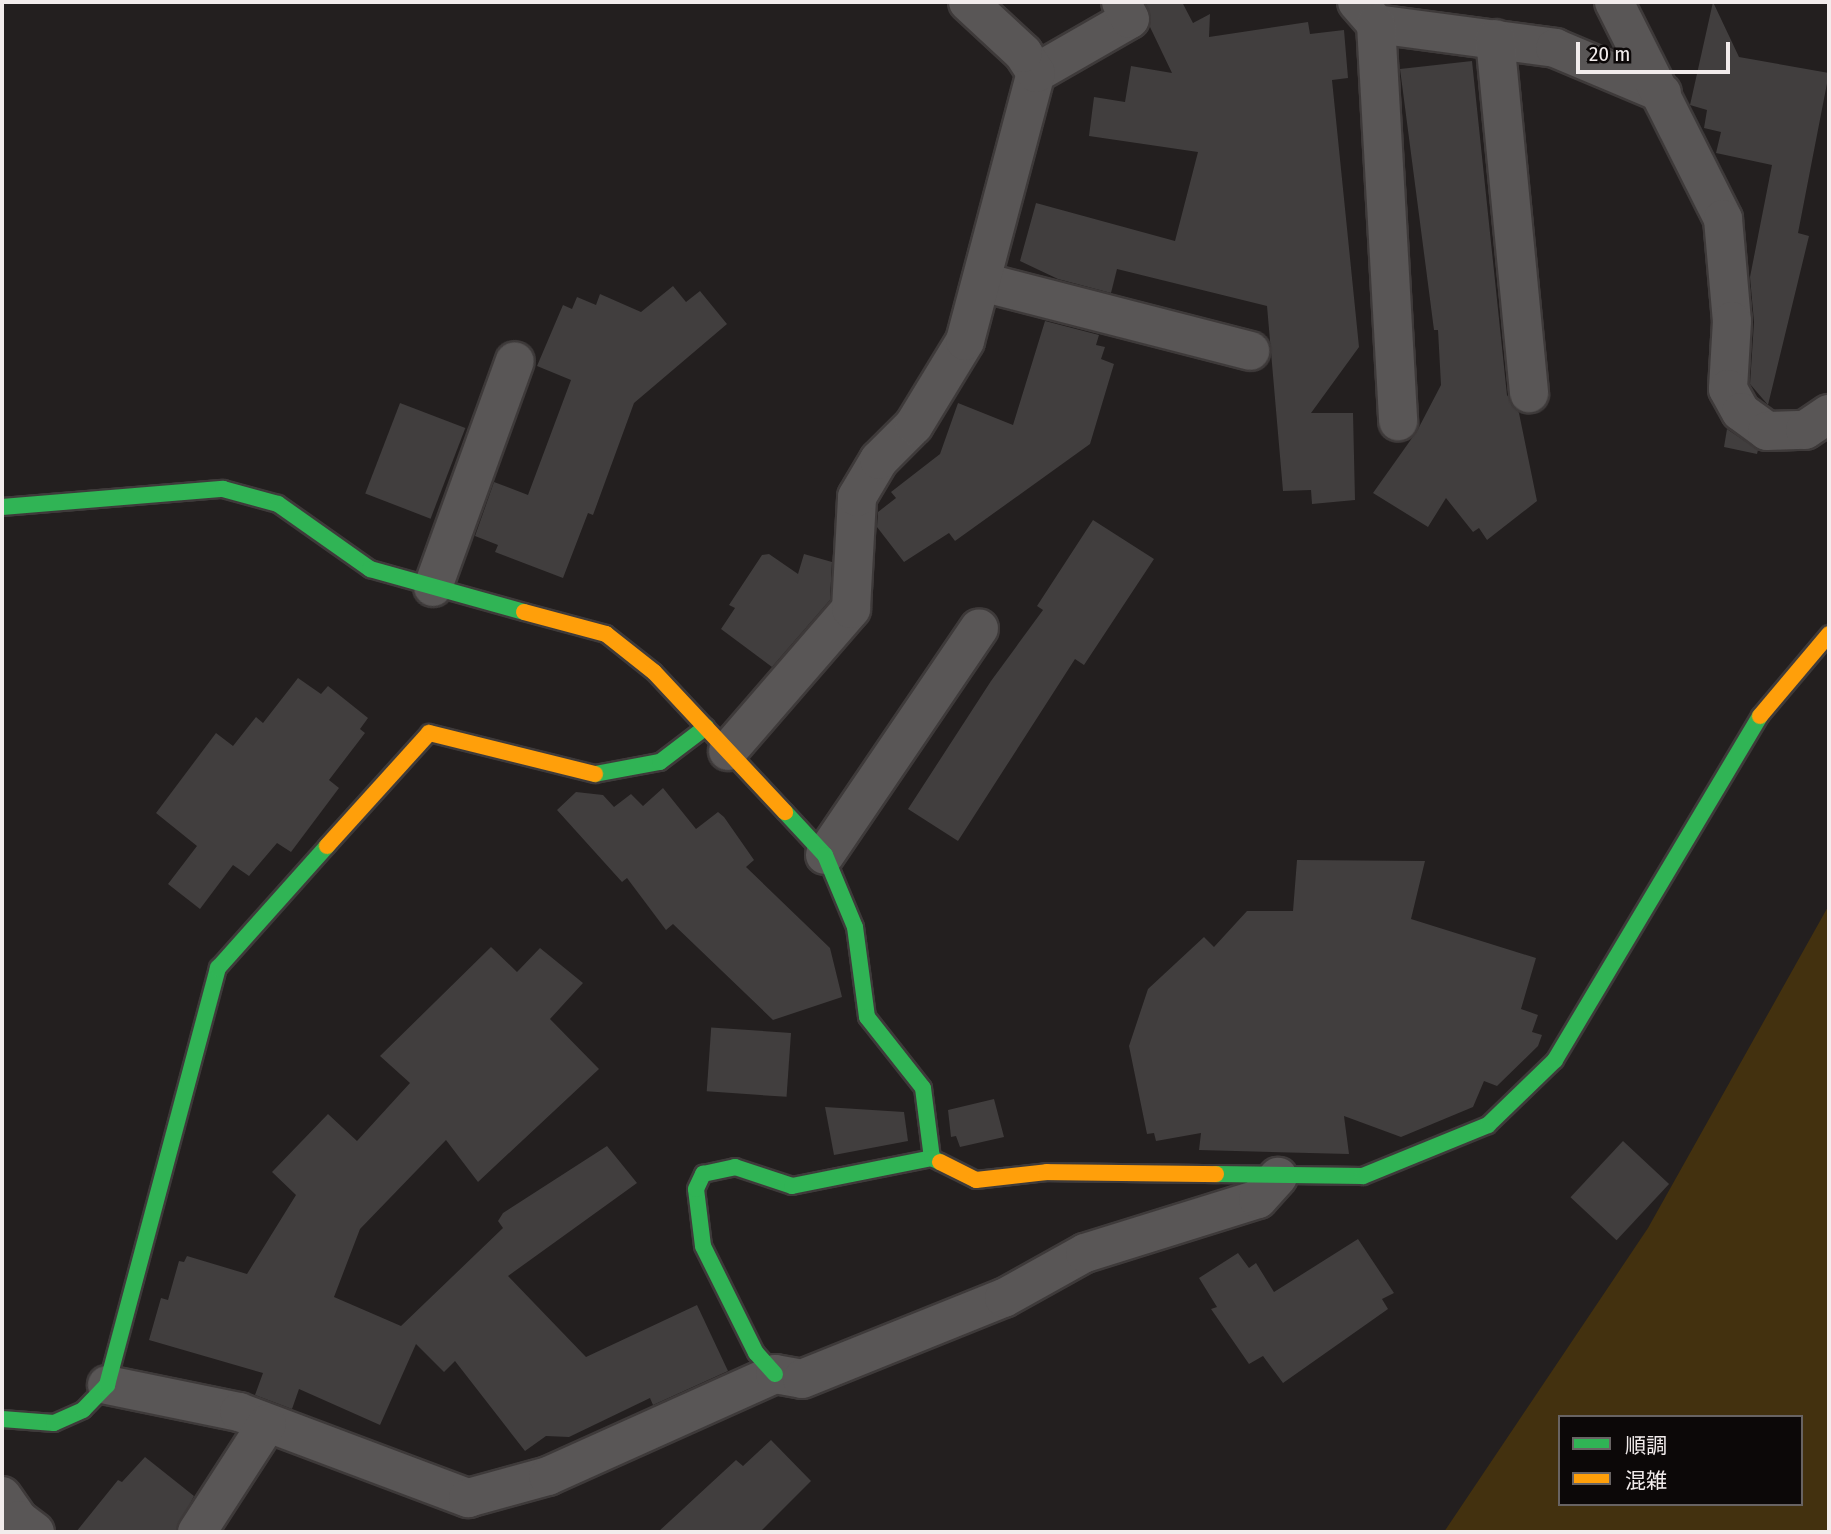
<!DOCTYPE html>
<html>
<head>
<meta charset="utf-8">
<style>
  body { margin:0 }
  #map { position:relative; width:1831px; height:1534px; overflow:hidden; background:#231f1f; font-family:"Fira Sans Condensed","Noto Sans JP",sans-serif }
  div>[style] { position:absolute }
  [style*='--x'] { left:calc(var(--x)*1px); top:calc(var(--y)*1px); width:calc(var(--w)*1px); rotate:calc(var(--a)*1deg) }
  .green>* { inset:0; background:#43310f }
  .building>* { inset:0; background:#413e3e; transform-origin:0 0 }
  .roads { filter:drop-shadow(2px 0 #3e3a3a) drop-shadow(-2px 0 #3e3a3a) drop-shadow(0 2px #3e3a3a) drop-shadow(0 -2px #3e3a3a) }
  .street>* { height:38px; margin:-19px; padding:0 19px; transform-origin:19px; border-radius:19px; background:#595656 }
  .fast>* { height:16px; margin:-8px; padding:0 8px; transform-origin:8px; border-radius:8px; background:#30b455 }
  .slow>* { height:16px; margin:-8px; padding:0 8px; transform-origin:8px; border-radius:8px; background:#ff9f0a }
  span { translate:-50% -50%; white-space:nowrap; text-align:center; line-height:1.15; -webkit-text-stroke:5px #0c0808; paint-order:stroke }
  .frame { position:absolute; inset:0; border:4px solid #f2ecec; pointer-events:none }
  .legend { position:absolute; left:1558px; top:1415px; width:245px; height:91px; box-sizing:border-box; background:#0c0808; border:2px solid #686363; margin:0; padding:9px 12px; list-style:none; font-size:21px; color:#f2ecec }
  .legend li { display:flex; align-items:center; gap:14px; height:35px }
  .legend b { width:35px; border:2px solid #686363 }
  .scale { position:absolute; left:1576px; top:42px; width:154px; height:32px; box-sizing:border-box; border:4px solid #f2ecec; border-top:0; padding-left:9px; font-size:21px; line-height:24px; white-space:nowrap; color:#f2ecec; -webkit-text-stroke:5px #0c0808; paint-order:stroke }
</style>
</head>
<body>
<div id="map">
  <div class="green">
    <div style="clip-path:polygon(evenodd,1829px 905px,1829px 1532px,1444px 1532px,1648px 1228px,1829px 905px,1560px 1417px,1801px 1417px,1801px 1504px,1560px 1504px,1560px 1417px)"></div>
  </div>
  <div class="building">
    <div style="clip-path:polygon(1146px 2px,1182px 2px,1193px 23px,1210px 14px,1209px 37px,1308px 22px,1310px 34px,1344px 30px,1348px 78px,1332px 80px,1359px 347px,1311px 413px,1353px 413px,1355px 500px,1312px 504px,1311px 490px,1283px 491px,1267px 306px,1117px 269px,1111px 293px,1058px 279px,1020px 261px,1036px 203px,1175px 241px,1198px 152px,1089px 136px,1094px 97px,1125px 102px,1131px 66px,1172px 73px,1150px 27px)"></div>
    <div style="clip-path:polygon(1713px 2px,1739px 57px,1829px 73px,1798px 233px,1809px 236px,1768px 405px,1750px 384px,1754px 322px,1750px 277px,1772px 165px,1716px 153px,1721px 132px,1704px 128px,1707px 110px,1690px 105px)"></div>
    <div style="clip-path:polygon(1472px 61px,1507px 395px,1519px 413px,1537px 501px,1487px 540px,1479px 528px,1473px 532px,1446px 498px,1428px 527px,1373px 493px,1417px 431px,1441px 385px,1438px 330px,1434px 330px,1400px 69px)"></div>
    <div style="clip-path:polygon(673px 286px,686px 302px,700px 291px,727px 324px,634px 403px,593px 515px,588px 513px,563px 578px,495px 552px,498px 545px,475px 536px,494px 482px,528px 495px,571px 380px,537px 366px,563px 305px,572px 309px,577px 297px,596px 305px,600px 294px,641px 312px)"></div>
    <div style="clip-path:polygon(1045px 321px,1099px 335px,1096px 345px,1105px 347px,1101px 359px,1114px 364px,1090px 444px,955px 541px,949px 533px,904px 562px,877px 527px,878px 512px,896px 498px,891px 492px,940px 454px,958px 403px,1013px 425px)"></div>
    <div style="left:400px;top:403px;width:70px;height:97px;rotate:21deg"></div>
    <div style="clip-path:polygon(1727px 429px,1758px 450px,1757px 454px,1724px 447px)"></div>
    <div style="clip-path:polygon(1093px 520px,1154px 559px,1084px 665px,1075px 659px,958px 841px,908px 809px,991px 681px,1043px 610px,1037px 606px)"></div>
    <div style="clip-path:polygon(769px 554px,798px 574px,804px 554px,832px 562px,830px 600px,772px 667px,721px 629px,735px 608px,729px 605px,762px 555px)"></div>
    <div style="clip-path:polygon(298px 678px,321px 694px,328px 686px,368px 718px,360px 729px,365px 733px,329px 780px,339px 788px,291px 852px,277px 843px,249px 876px,233px 865px,200px 909px,168px 884px,197px 846px,156px 813px,216px 733px,233px 746px,256px 717px,263px 723px)"></div>
    <div style="clip-path:polygon(663px 788px,696px 829px,718px 812px,724px 817px,754px 860px,746px 867px,830px 948px,842px 997px,773px 1020px,673px 924px,666px 930px,627px 878px,622px 882px,557px 810px,576px 792px,603px 795px,614px 807px,631px 794px,643px 806px)"></div>
    <div style="clip-path:polygon(1297px 860px,1425px 861px,1411px 919px,1536px 958px,1521px 1009px,1538px 1015px,1532px 1032px,1542px 1035px,1538px 1046px,1497px 1086px,1484px 1081px,1473px 1107px,1401px 1137px,1344px 1116px,1349px 1154px,1199px 1150px,1201px 1133px,1156px 1141px,1154px 1133px,1147px 1134px,1129px 1046px,1148px 989px,1204px 937px,1214px 947px,1247px 911px,1293px 911px)"></div>
    <div style="clip-path:polygon(491px 947px,517px 972px,540px 948px,583px 983px,550px 1019px,599px 1069px,478px 1182px,446px 1140px,360px 1229px,334px 1297px,401px 1326px,503px 1228px,498px 1221px,503px 1213px,607px 1146px,637px 1183px,508px 1276px,586px 1357px,697px 1305px,728px 1371px,653px 1405px,650px 1398px,569px 1437px,546px 1436px,525px 1451px,455px 1361px,444px 1372px,416px 1344px,380px 1425px,299px 1389px,292px 1409px,255px 1395px,263px 1373px,149px 1340px,161px 1298px,168px 1300px,179px 1261px,184px 1262px,187px 1256px,247px 1274px,296px 1195px,272px 1172px,328px 1114px,357px 1141px,410px 1083px,380px 1056px)"></div>
    <div style="left:791px;top:1033px;width:64px;height:80px;rotate:94deg"></div>
    <div style="clip-path:polygon(994px 1099px,1004px 1137px,960px 1147px,956px 1136px,951px 1137px,948px 1110px)"></div>
    <div style="clip-path:polygon(825px 1107px,904px 1112px,908px 1141px,834px 1155px)"></div>
    <div style="left:1623px;top:1141px;width:63px;height:77px;rotate:43deg"></div>
    <div style="clip-path:polygon(1358px 1239px,1394px 1293px,1382px 1299px,1388px 1309px,1283px 1383px,1263px 1356px,1249px 1364px,1211px 1309px,1217px 1307px,1199px 1278px,1238px 1253px,1249px 1268px,1256px 1263px,1274px 1292px)"></div>
    <div style="clip-path:polygon(771px 1440px,811px 1481px,760px 1532px,658px 1532px,736px 1460px,743px 1466px)"></div>
    <div style="clip-path:polygon(145px 1457px,194px 1496px,175px 1532px,76px 1532px,118px 1480px,122px 1482px)"></div>
  </div>
  <div class="roads">
    <div class="street">
      <div style="--x:1357;--y:2;--w:29;--a:49"></div>
      <div style="--x:1376;--y:24;--w:181;--a:7.6"></div>
      <div style="--x:1555;--y:48;--w:116;--a:22.8"></div>
      <div style="--x:1614;--y:2;--w:243;--a:63.3"></div>
      <div style="--x:1723;--y:219;--w:102;--a:85"></div>
      <div style="--x:1732;--y:321;--w:68;--a:93.4"></div>
      <div style="--x:1728;--y:389;--w:26;--a:61"></div>
      <div style="--x:1741;--y:412;--w:32;--a:36"></div>
      <div style="--x:1767;--y:431;--w:38;--a:-2"></div>
      <div style="--x:1805;--y:430;--w:29;--a:-34"></div>
      <div style="--x:1376;--y:24;--w:398;--a:86.8"></div>
      <div style="--x:1495;--y:39;--w:356;--a:84.5"></div>
      <div style="--x:1036;--y:73;--w:108;--a:-29.9"></div>
      <div style="--x:1130;--y:19;--w:19;--a:-118"></div>
      <div style="--x:982;--y:282;--w:277;--a:14.4"></div>
      <div style="--x:433;--y:587;--w:240;--a:-70.1"></div>
      <div style="--x:728;--y:751;--w:188;--a:-49.1"></div>
      <div style="--x:851;--y:609;--w:112;--a:-86.9"></div>
      <div style="--x:857;--y:497;--w:43;--a:-59.3"></div>
      <div style="--x:879;--y:460;--w:49;--a:-45"></div>
      <div style="--x:914;--y:425;--w:98;--a:-58.7"></div>
      <div style="--x:965;--y:341;--w:277;--a:-75.2"></div>
      <div style="--x:1036;--y:73;--w:24;--a:-123"></div>
      <div style="--x:1023;--y:53;--w:75;--a:-137.2"></div>
      <div style="--x:825;--y:855;--w:274;--a:-55.8"></div>
      <div style="--x:107;--y:1385;--w:135;--a:11.6"></div>
      <div style="--x:239;--y:1412;--w:245;--a:20.6"></div>
      <div style="--x:468;--y:1498;--w:83;--a:-15.4"></div>
      <div style="--x:548;--y:1476;--w:249;--a:-24.2"></div>
      <div style="--x:775;--y:1374;--w:27;--a:10"></div>
      <div style="--x:802;--y:1379;--w:218;--a:-21.9"></div>
      <div style="--x:1004;--y:1298;--w:93;--a:-29.1"></div>
      <div style="--x:1085;--y:1253;--w:181;--a:-17.3"></div>
      <div style="--x:1258;--y:1199;--w:30;--a:-48"></div>
      <div style="--x:2;--y:1496;--w:29;--a:55"></div>
      <div style="--x:19;--y:1520;--w:20;--a:37"></div>
      <div style="--x:197;--y:1532;--w:129;--a:-57.1"></div>
    </div>
    <div class="fast">
      <div style="--x:2;--y:507;--w:222;--a:-4.7"></div>
      <div style="--x:223;--y:489;--w:57;--a:15.3"></div>
      <div style="--x:278;--y:504;--w:113;--a:35.2"></div>
      <div style="--x:370;--y:569;--w:160;--a:15.6"></div>
      <div style="--x:595;--y:774;--w:66;--a:-10.5"></div>
      <div style="--x:660;--y:762;--w:58;--a:-37.3"></div>
      <div style="--x:785;--y:812;--w:59;--a:47.1"></div>
      <div style="--x:825;--y:855;--w:78;--a:67.4"></div>
      <div style="--x:855;--y:927;--w:91;--a:82.4"></div>
      <div style="--x:867;--y:1017;--w:90;--a:51.7"></div>
      <div style="--x:923;--y:1088;--w:71;--a:82.7"></div>
      <div style="--x:1216;--y:1174;--w:147;--a:0.8"></div>
      <div style="--x:1363;--y:1176;--w:135;--a:-22.2"></div>
      <div style="--x:1488;--y:1125;--w:93;--a:-44.1"></div>
      <div style="--x:1555;--y:1060;--w:400;--a:-59.2"></div>
      <div style="--x:775;--y:1374;--w:28;--a:-132"></div>
      <div style="--x:756;--y:1353;--w:119;--a:-116.4"></div>
      <div style="--x:703;--y:1246;--w:57;--a:-97"></div>
      <div style="--x:696;--y:1189;--w:17;--a:-65"></div>
      <div style="--x:703;--y:1174;--w:33;--a:-12"></div>
      <div style="--x:735;--y:1167;--w:60;--a:18.4"></div>
      <div style="--x:792;--y:1186;--w:143;--a:-11.3"></div>
      <div style="--x:932;--y:1158;--w:9;--a:27"></div>
      <div style="--x:2;--y:1419;--w:52;--a:4.4"></div>
      <div style="--x:54;--y:1423;--w:32;--a:-24"></div>
      <div style="--x:83;--y:1410;--w:35;--a:-46"></div>
      <div style="--x:107;--y:1385;--w:432;--a:-75.1"></div>
      <div style="--x:218;--y:968;--w:164;--a:-48.2"></div>
    </div>
    <div class="slow">
      <div style="--x:524;--y:612;--w:85;--a:15"></div>
      <div style="--x:606;--y:634;--w:61;--a:38.4"></div>
      <div style="--x:654;--y:672;--w:192;--a:46.9"></div>
      <div style="--x:1760;--y:716;--w:107;--a:-49.9"></div>
      <div style="--x:327;--y:846;--w:152;--a:-47.9"></div>
      <div style="--x:429;--y:733;--w:171;--a:13.9"></div>
      <div style="--x:940;--y:1162;--w:40;--a:26.6"></div>
      <div style="--x:976;--y:1180;--w:71;--a:-6.4"></div>
      <div style="--x:1047;--y:1172;--w:169;--a:0.7"></div>
    </div>
  </div>
  <div class="frame"></div>
  <ul class="legend">
  <li><b style="height:9px;background:#30b455"></b>順調</li>
  <li><b style="height:9px;background:#ff9f0a"></b>混雑</li>
  </ul>
  <div class="scale">20 m</div>
</div>
</body>
</html>
